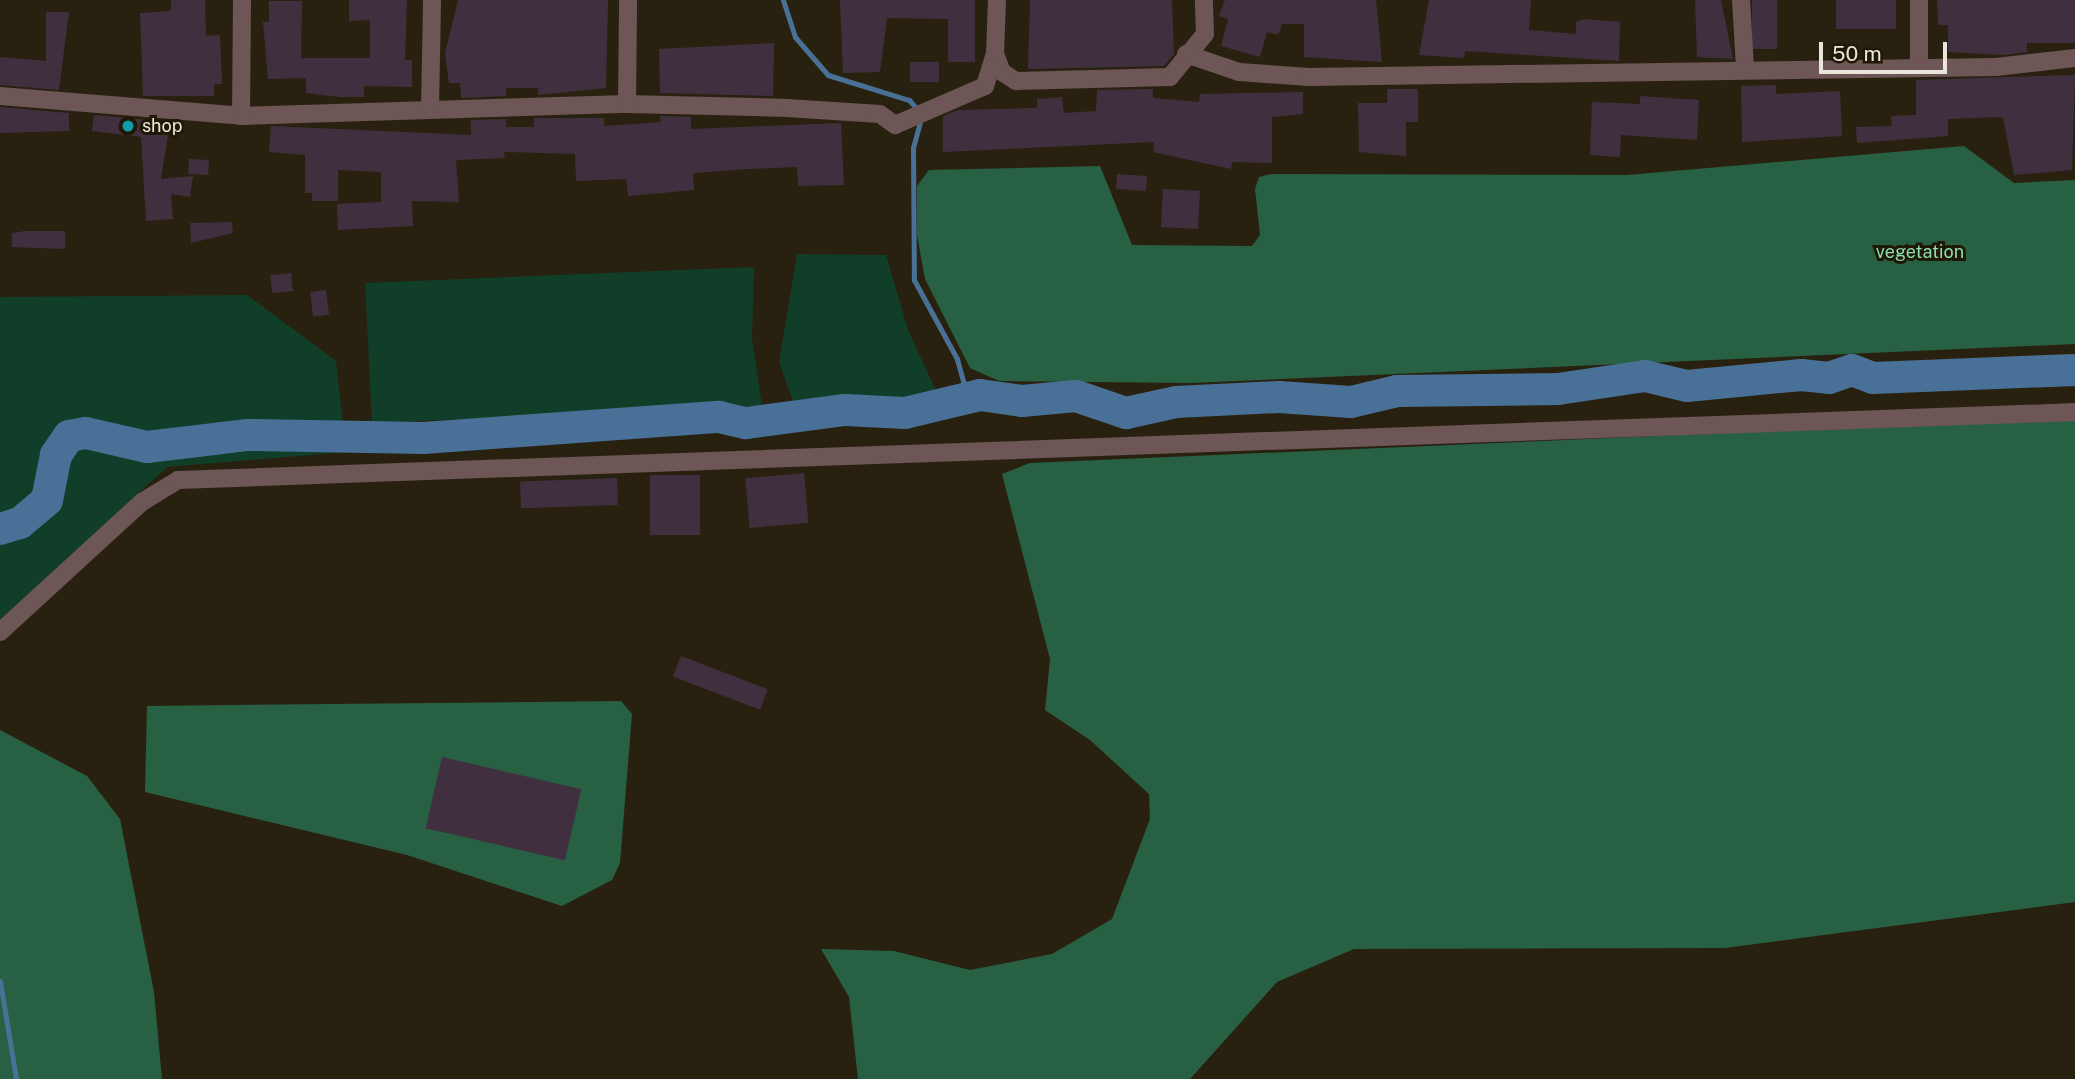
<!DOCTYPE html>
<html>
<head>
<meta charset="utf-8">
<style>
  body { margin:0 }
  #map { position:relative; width:2075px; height:1079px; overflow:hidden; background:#29210f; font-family:"Public Sans",sans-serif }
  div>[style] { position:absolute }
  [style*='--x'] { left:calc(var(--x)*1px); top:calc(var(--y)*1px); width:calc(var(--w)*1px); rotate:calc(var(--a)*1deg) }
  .green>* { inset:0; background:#113e28 }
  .forest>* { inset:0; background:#286043 }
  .stream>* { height:5px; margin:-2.5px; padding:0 2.5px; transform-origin:2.5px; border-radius:2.5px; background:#497197 }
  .river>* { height:32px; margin:-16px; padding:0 16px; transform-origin:16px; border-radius:16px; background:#497197 }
  .building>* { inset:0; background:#40303f; transform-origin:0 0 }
  .minor>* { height:18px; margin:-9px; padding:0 9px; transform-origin:9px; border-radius:9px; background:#6e5556 }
  .dots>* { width:19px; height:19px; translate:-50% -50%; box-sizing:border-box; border:4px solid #1f1806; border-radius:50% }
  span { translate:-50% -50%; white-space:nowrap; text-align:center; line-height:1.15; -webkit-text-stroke:6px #1f1806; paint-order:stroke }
  .poi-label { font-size:18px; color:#eae5da }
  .left { translate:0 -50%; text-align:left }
  .park-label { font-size:18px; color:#8adeaf }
  .scale { position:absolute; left:1819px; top:42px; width:128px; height:32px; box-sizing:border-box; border:4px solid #eae5da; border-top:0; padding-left:9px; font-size:21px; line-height:24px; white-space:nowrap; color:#eae5da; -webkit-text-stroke:5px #1f1806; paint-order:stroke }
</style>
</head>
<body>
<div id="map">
  <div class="green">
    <div style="clip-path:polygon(797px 254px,886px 255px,908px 330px,937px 393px,892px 410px,796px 410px,779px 362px)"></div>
    <div style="clip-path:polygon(754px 267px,752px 338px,762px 406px,372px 423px,365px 283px)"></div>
    <div style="clip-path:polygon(247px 295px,336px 361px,346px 452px,167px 467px,0 620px,0 297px)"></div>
  </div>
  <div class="forest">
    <div style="clip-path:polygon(1964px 146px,2014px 183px,2075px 180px,2075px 344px,1191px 383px,999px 381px,970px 368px,925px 279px,917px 235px,917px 186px,929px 170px,1100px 166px,1132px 245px,1252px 246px,1260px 235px,1255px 189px,1259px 177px,1271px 174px,1627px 175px)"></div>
    <div style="clip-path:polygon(2075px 418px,2075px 902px,1725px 948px,1354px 949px,1277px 982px,1190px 1079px,858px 1079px,849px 997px,821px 949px,894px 951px,970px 970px,1052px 954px,1112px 919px,1150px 819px,1149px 794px,1090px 740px,1045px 710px,1050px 659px,1002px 474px,1030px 463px)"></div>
    <div style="clip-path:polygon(621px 701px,632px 714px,620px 863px,612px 880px,562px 906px,407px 855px,145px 792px,147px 706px)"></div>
    <div style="clip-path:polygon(0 730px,87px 776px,120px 819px,154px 992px,162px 1079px,0 1079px)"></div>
  </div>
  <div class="stream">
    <div style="--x:783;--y:0;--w:39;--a:72"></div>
    <div style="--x:795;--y:37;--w:50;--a:49"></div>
    <div style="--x:828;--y:75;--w:85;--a:17.2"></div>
    <div style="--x:909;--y:100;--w:13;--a:48"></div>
    <div style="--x:921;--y:118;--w:30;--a:105"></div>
    <div style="--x:913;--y:147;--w:133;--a:89.6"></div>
    <div style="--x:914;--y:280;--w:90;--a:61.4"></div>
    <div style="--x:957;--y:359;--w:41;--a:74.6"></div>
    <div style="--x:0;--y:981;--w:99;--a:80.7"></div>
  </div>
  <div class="river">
    <div style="--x:0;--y:529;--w:21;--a:-17"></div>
    <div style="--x:20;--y:523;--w:35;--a:-40"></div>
    <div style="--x:47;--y:500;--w:46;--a:-78.7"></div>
    <div style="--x:56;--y:455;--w:23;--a:-56"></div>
    <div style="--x:69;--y:436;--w:17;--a:-10"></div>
    <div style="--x:86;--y:433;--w:63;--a:12.9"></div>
    <div style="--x:147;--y:447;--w:102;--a:-6.8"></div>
    <div style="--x:248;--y:435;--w:175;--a:1"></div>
    <div style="--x:423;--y:438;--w:297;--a:-4.1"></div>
    <div style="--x:719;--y:417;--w:28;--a:13"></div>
    <div style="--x:746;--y:423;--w:100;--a:-7.5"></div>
    <div style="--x:845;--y:410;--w:60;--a:2.9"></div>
    <div style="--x:905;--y:413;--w:77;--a:-13.5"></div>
    <div style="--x:980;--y:395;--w:42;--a:8.1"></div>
    <div style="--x:1022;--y:401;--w:54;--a:-5.3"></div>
    <div style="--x:1076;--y:396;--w:53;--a:18.8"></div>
    <div style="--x:1126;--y:413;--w:51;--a:-12.4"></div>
    <div style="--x:1176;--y:402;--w:103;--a:-2.8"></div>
    <div style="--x:1279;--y:397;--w:72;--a:4"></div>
    <div style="--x:1351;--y:402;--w:47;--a:-13.4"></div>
    <div style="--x:1397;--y:391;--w:161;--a:-0.7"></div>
    <div style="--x:1558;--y:389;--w:88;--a:-8.5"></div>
    <div style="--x:1645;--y:376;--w:43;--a:13.4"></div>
    <div style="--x:1687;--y:386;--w:115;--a:-5.5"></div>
    <div style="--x:1801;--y:375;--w:28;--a:6"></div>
    <div style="--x:1829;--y:378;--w:24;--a:-19"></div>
    <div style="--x:1852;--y:370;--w:22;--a:21"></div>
    <div style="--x:1873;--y:378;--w:202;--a:-2.3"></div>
  </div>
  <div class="building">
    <div style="clip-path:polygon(171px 0,205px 0,206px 36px,220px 35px,222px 84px,214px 84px,214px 96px,143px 96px,140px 13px,171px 11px)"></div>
    <div style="clip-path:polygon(349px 0,407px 0,405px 60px,412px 60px,412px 87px,364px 86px,364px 97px,339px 97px,306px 93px,306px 78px,268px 79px,263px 22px,269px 22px,269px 1px,302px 1px,301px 58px,370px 58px,370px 20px,349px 21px)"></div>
    <div style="clip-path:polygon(458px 0,608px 0,606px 88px,538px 95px,538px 88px,506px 88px,506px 96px,461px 98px,460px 83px,449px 83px,445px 53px)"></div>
    <div style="clip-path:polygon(840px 0,975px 0,975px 62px,948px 62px,948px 19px,887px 18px,880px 72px,843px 73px)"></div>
    <div style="clip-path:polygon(1030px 0,1172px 0,1174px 54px,1164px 66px,1028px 69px)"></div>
    <div style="clip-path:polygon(1225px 0,1376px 0,1382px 62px,1304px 57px,1304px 24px,1282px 24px,1278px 35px,1267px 32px,1260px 57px,1221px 46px,1228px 19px,1219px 16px)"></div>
    <div style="clip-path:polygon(1429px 0,1531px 0,1529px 30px,1576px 34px,1576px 22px,1584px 19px,1620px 22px,1619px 61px,1465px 51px,1464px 58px,1419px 55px)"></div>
    <div style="clip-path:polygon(1695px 0,1721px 0,1733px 59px,1697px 57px)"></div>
    <div style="left:1752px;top:0;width:25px;height:49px"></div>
    <div style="left:1836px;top:0;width:60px;height:29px"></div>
    <div style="clip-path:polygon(1937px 0,2075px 0,2075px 43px,2027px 43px,2027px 52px,2004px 55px,1948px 52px,1948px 25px,1938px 25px)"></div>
    <div style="clip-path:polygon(46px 12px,69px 12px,59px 90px,0 85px,0 57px,46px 61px)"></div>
    <div style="clip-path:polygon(774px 43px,773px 96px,660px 93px,659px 49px)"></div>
    <div style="left:910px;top:62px;width:29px;height:20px"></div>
    <div style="clip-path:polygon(2075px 75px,2072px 170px,2014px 175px,2003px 117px,1948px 119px,1948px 136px,1857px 143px,1856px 127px,1892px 126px,1891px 116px,1916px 115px,1916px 80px)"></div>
    <div style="clip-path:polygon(1776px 85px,1776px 94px,1840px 91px,1842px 136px,1742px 142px,1741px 86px)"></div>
    <div style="clip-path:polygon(1153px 89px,1153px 98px,1199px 102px,1200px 94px,1303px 92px,1303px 114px,1272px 117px,1272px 163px,1232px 162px,1231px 169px,1153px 152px,1154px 142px,943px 152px,943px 116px,958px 110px,1037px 108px,1037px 99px,1062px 97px,1064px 113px,1096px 111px,1097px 90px)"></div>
    <div style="clip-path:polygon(1387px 89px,1418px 89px,1418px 122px,1406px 122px,1406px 156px,1359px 152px,1358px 103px,1387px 103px)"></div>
    <div style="clip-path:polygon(1640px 96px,1699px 100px,1697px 140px,1621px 135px,1620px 157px,1590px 155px,1592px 102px,1640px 104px)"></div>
    <div style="clip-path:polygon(0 107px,69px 113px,69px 131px,0 133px)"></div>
    <div style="clip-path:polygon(94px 115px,170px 122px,161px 179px,193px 176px,190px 197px,171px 194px,173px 219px,146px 221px,141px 137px,92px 131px)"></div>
    <div style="clip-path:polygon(660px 116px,691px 117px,691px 129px,841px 123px,844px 185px,798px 186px,797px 167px,748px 169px,693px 173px,694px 190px,628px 196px,626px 179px,576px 181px,575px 154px,504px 152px,505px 158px,456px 160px,459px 202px,412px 201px,413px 226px,338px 230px,337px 204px,381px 202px,381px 172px,338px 170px,338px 201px,312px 201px,312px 193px,305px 193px,305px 155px,269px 152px,271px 126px,471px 135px,471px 120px,506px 119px,506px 127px,534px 127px,534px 118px,604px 118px,604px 126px,661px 122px)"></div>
    <div style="left:189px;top:159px;width:20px;height:15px;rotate:3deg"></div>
    <div style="left:1117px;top:174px;width:30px;height:15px;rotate:4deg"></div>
    <div style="left:1163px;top:189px;width:37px;height:38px;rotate:3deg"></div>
    <div style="clip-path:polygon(232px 222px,233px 233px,191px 243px,190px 223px)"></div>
    <div style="clip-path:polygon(25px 231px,65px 231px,65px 249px,12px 247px,12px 233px)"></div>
    <div style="left:291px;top:273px;width:18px;height:21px;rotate:84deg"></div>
    <div style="left:326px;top:290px;width:25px;height:16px;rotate:83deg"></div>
    <div style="left:804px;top:473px;width:50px;height:59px;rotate:85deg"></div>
    <div style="left:650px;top:475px;width:50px;height:60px"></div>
    <div style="left:617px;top:478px;width:27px;height:97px;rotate:88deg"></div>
    <div style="left:681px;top:656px;width:93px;height:22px;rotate:21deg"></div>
    <div style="left:442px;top:757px;width:143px;height:73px;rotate:13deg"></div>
  </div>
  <div class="minor">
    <div style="--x:1741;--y:0;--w:67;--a:86.6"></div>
    <div style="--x:1919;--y:0;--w:66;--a:90"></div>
    <div style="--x:995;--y:54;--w:19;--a:69"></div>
    <div style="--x:1002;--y:72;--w:17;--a:33"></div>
    <div style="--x:1016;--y:81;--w:154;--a:-1.5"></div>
    <div style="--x:1170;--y:77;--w:55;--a:-50.9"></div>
    <div style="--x:1205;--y:34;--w:34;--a:-92"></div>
    <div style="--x:1186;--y:54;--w:56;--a:18.8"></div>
    <div style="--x:1239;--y:72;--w:70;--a:4.1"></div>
    <div style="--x:1309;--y:77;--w:687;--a:-0.83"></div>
    <div style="--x:1996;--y:67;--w:80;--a:-6.5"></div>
    <div style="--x:0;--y:96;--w:242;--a:4.7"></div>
    <div style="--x:241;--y:116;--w:386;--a:-1.8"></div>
    <div style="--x:627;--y:104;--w:160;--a:1.4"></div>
    <div style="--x:787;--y:108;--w:93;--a:3.7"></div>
    <div style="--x:880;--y:114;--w:19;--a:36"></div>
    <div style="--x:895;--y:125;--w:98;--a:-23.4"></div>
    <div style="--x:985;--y:86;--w:34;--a:-73"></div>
    <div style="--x:995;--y:54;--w:54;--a:-87.9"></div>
    <div style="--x:627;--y:104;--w:104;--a:-89.4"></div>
    <div style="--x:430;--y:108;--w:108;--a:-88.9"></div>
    <div style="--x:241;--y:116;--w:116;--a:-89.5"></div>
    <div style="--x:0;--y:632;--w:193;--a:-42.5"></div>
    <div style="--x:142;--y:502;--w:42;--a:-31.4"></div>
    <div style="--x:178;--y:480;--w:1898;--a:-2.05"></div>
  </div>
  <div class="dots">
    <div style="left:128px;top:126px;background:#0f9aa8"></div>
  </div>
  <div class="poi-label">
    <span class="left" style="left:142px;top:126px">shop</span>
  </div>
  <div class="park-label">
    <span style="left:1920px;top:252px">vegetation</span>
  </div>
  <div class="scale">50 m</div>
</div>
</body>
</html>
